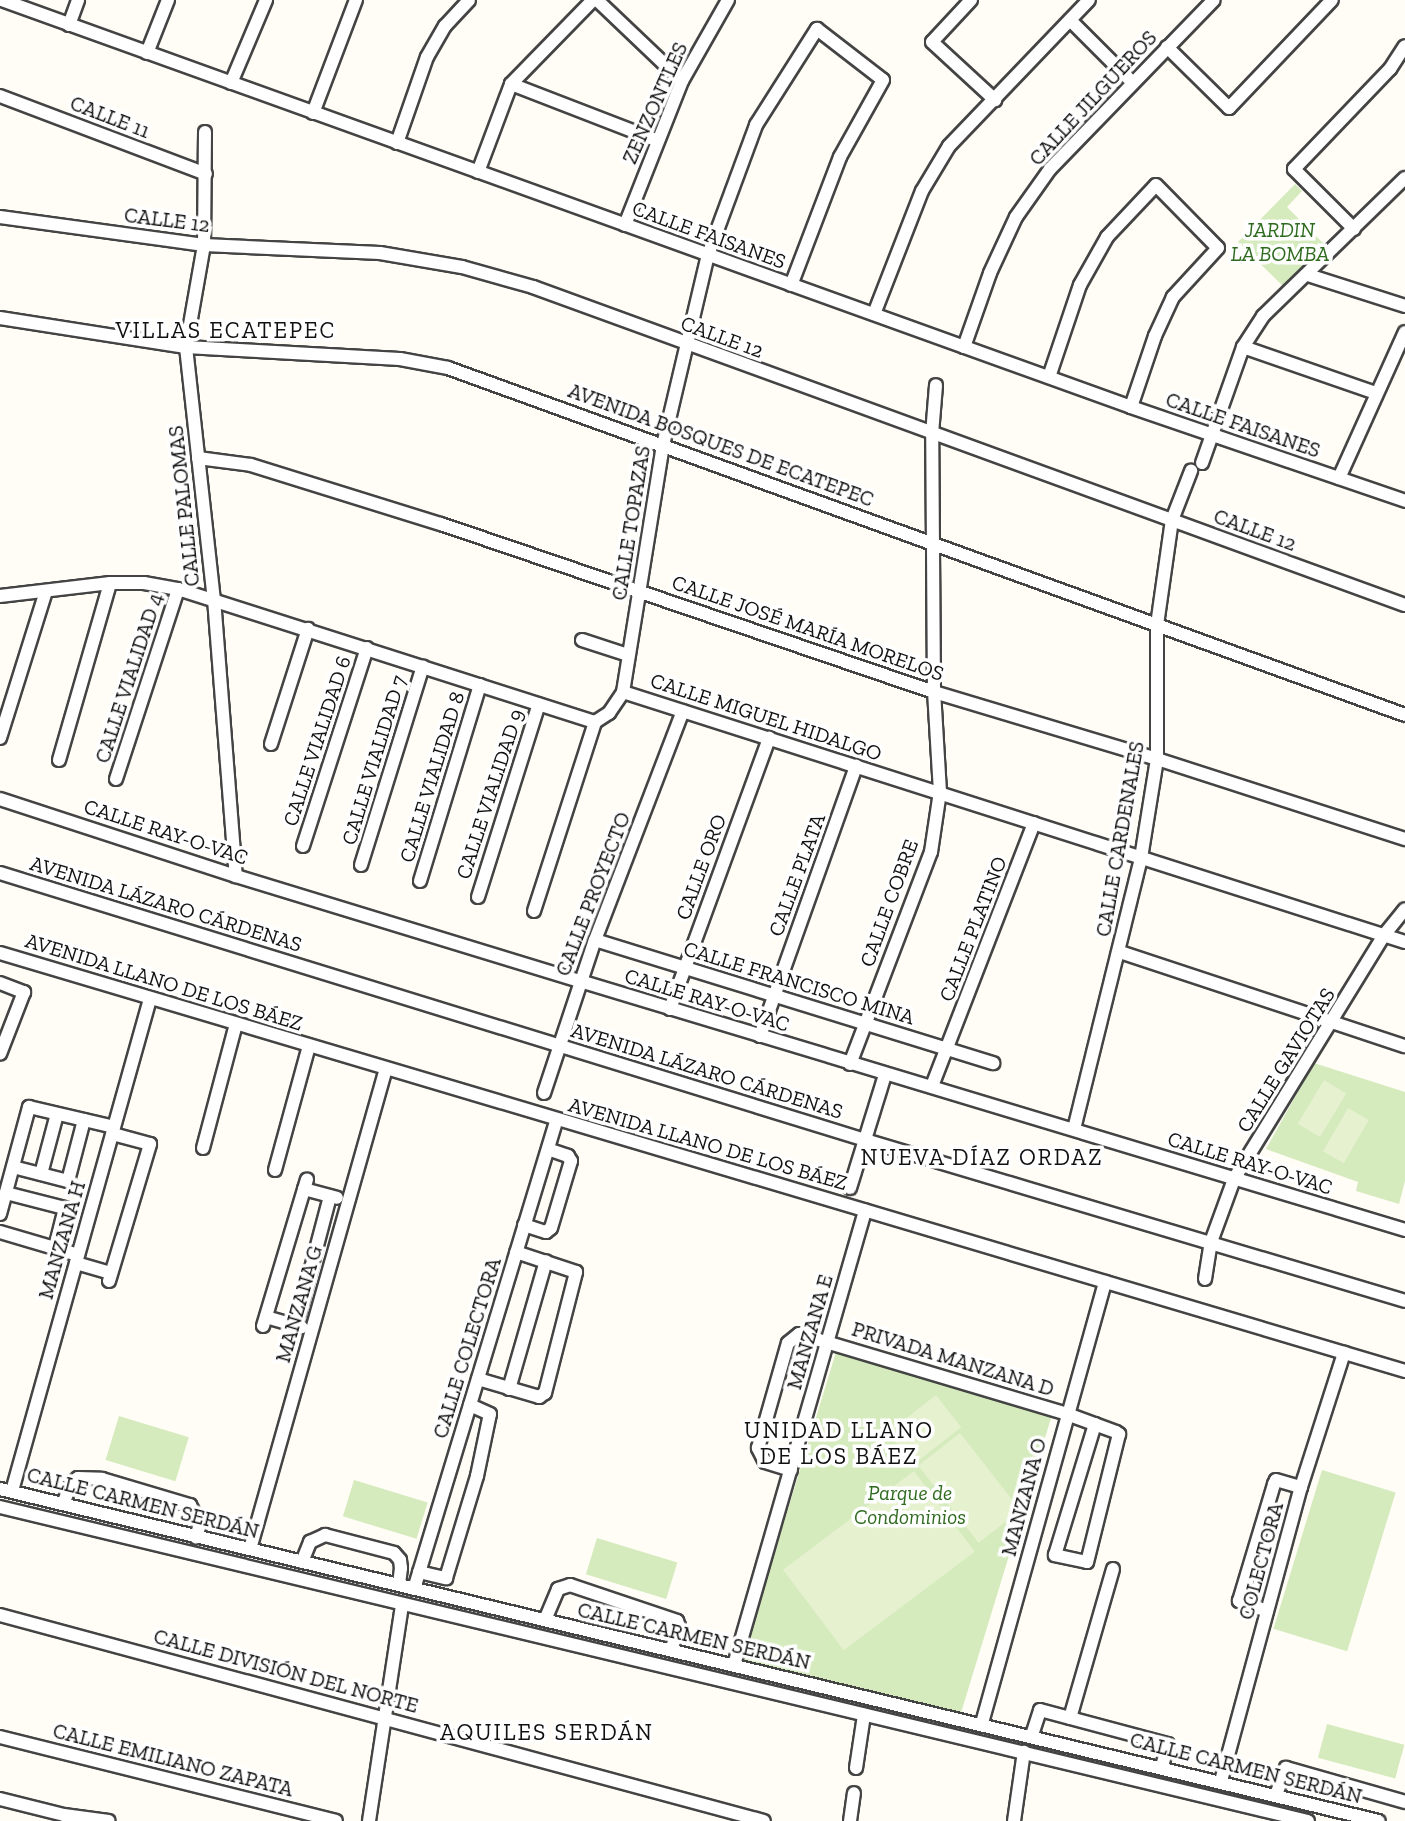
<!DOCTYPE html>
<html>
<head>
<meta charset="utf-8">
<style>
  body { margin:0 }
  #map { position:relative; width:1405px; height:1821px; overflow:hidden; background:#fffdf5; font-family:"Zilla Slab",serif }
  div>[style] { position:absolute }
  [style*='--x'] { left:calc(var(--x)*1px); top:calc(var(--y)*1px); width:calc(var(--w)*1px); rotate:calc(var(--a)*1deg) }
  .green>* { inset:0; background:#d5ebbd; transform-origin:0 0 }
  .pitch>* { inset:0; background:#e6f2cf; transform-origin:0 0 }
  .roads { filter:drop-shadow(2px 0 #444) drop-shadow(-2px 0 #444) drop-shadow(0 2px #444) drop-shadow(0 -2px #444) }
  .minor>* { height:12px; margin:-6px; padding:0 6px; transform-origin:6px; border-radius:6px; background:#fff }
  span { translate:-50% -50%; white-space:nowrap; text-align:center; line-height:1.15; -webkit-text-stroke:7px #fff; paint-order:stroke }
  .street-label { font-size:21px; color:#111 }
  .park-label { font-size:21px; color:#2f6b1f; font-style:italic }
  .neighbourhood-label { font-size:23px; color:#111; letter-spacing:2px }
</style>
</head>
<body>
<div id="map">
  <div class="green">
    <div style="clip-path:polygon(1295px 184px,1302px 191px,1287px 207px,1326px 246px,1285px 288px,1238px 242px)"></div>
    <div style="clip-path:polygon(1314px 1063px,1405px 1092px,1405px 1181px,1399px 1204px,1356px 1191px,1358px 1182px,1266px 1149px)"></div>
    <div style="left:836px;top:1352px;width:225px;height:322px;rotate:17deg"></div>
    <div style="left:119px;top:1416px;width:73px;height:46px;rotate:17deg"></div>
    <div style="left:1322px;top:1470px;width:77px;height:166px;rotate:17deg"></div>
    <div style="left:354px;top:1480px;width:77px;height:38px;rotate:17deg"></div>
    <div style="left:597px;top:1538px;width:84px;height:38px;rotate:17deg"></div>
    <div style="left:1327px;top:1724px;width:80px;height:35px;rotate:15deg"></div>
  </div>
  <div class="pitch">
    <div style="left:1324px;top:1080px;width:26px;height:51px;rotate:31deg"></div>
    <div style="left:1348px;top:1108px;width:24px;height:50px;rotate:30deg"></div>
    <div style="left:936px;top:1395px;width:41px;height:61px;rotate:52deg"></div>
    <div style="left:960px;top:1433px;width:98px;height:53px;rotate:52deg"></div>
    <div style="left:914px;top:1471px;width:101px;height:164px;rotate:53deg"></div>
  </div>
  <div class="roads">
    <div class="minor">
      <div style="--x:2;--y:0;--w:1200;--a:19.82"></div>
      <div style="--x:1131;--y:407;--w:290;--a:18.9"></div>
      <div style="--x:597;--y:0;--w:117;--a:43.6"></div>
      <div style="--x:971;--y:0;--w:57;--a:132.9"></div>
      <div style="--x:932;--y:42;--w:86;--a:42.6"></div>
      <div style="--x:1070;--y:20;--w:88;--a:45"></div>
      <div style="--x:69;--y:25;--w:27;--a:-70"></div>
      <div style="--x:1167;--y:47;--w:87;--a:44.5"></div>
      <div style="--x:1229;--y:108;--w:149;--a:-46.4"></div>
      <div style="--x:147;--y:53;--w:57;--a:-68.4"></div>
      <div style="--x:231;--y:83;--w:90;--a:-67.1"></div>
      <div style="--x:511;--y:84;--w:155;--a:21.1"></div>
      <div style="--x:0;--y:96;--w:220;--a:20.7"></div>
      <div style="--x:313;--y:113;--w:121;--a:-69.2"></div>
      <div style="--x:205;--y:132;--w:113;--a:90.5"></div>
      <div style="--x:204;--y:245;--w:104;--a:100"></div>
      <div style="--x:186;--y:347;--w:254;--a:83.7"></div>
      <div style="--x:214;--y:599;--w:278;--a:85.5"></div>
      <div style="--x:397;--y:143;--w:91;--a:-70.8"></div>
      <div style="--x:427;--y:57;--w:36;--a:-60"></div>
      <div style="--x:445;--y:26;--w:35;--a:-47"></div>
      <div style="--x:478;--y:172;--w:94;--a:-69.4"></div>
      <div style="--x:511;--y:84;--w:117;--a:-45.7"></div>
      <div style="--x:0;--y:217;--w:206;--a:7.8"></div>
      <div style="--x:204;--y:245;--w:176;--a:2.6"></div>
      <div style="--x:380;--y:253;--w:83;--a:9.7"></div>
      <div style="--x:462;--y:267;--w:74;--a:15.7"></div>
      <div style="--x:533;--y:287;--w:928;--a:20.04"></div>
      <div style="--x:625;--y:225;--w:155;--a:-68.4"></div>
      <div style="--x:682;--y:81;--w:93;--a:-60.4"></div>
      <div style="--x:1354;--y:229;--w:85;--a:-135"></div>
      <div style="--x:1294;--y:169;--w:139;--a:-46.2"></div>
      <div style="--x:1390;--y:69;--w:27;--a:-57"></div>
      <div style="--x:1308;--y:275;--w:102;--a:17.7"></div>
      <div style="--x:874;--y:314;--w:132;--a:-68.7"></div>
      <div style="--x:922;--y:191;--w:52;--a:-59"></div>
      <div style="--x:949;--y:146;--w:202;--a:-46.2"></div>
      <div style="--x:0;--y:318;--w:188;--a:8.9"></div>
      <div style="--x:186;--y:347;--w:214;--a:3.2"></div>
      <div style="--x:400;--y:359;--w:49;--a:10.6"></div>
      <div style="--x:448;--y:368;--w:1018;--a:19.93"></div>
      <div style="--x:964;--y:347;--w:78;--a:-70.6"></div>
      <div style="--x:990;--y:273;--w:62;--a:-65.1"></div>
      <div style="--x:1016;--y:217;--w:59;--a:-54.7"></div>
      <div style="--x:1050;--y:169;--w:235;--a:-45.9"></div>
      <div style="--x:1243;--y:347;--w:141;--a:19.1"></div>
      <div style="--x:1049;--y:377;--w:97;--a:-71.4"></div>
      <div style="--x:1080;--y:285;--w:55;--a:-60.6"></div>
      <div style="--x:1107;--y:237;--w:71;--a:-46.7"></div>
      <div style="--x:1156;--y:185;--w:88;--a:45.5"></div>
      <div style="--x:1218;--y:248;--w:67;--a:132.6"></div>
      <div style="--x:1173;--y:297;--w:43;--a:114.8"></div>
      <div style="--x:1155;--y:336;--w:75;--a:108.7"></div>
      <div style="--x:198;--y:458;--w:53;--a:7.5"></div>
      <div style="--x:251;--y:465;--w:199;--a:17.3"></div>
      <div style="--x:441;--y:524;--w:521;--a:18.82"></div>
      <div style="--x:934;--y:692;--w:233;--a:16.7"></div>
      <div style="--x:1157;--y:759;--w:261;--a:17.9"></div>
      <div style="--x:1202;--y:463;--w:123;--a:-70.5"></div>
      <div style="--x:1243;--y:347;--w:37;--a:-57"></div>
      <div style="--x:1263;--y:316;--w:198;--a:-44.2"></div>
      <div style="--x:1339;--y:478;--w:160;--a:-65.7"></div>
      <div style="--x:0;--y:596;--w:111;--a:-6.7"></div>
      <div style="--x:110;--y:583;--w:34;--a:0"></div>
      <div style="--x:144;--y:583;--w:35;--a:10"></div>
      <div style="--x:178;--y:589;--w:438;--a:17.7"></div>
      <div style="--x:582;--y:640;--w:48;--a:18.1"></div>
      <div style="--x:623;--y:692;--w:821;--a:17.73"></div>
      <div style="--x:595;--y:722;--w:17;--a:-33"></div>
      <div style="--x:609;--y:713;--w:25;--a:-56"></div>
      <div style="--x:623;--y:692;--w:250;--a:-80.8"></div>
      <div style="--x:663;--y:445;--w:195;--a:-76.7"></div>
      <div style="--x:708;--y:255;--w:139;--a:-69.7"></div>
      <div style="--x:756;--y:125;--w:114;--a:-57.6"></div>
      <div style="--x:817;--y:29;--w:83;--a:37.7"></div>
      <div style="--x:883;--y:80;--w:88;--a:119.2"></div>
      <div style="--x:840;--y:157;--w:137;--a:110.9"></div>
      <div style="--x:0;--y:738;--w:154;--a:-72.6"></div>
      <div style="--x:271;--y:744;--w:121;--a:-72.2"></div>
      <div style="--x:59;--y:760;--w:184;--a:-73.9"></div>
      <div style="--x:116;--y:779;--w:200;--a:-71.9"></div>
      <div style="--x:0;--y:799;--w:248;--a:18.1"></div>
      <div style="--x:236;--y:876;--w:360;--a:17"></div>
      <div style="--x:580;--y:981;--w:862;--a:16.79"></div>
      <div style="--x:303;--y:846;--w:208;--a:-72.1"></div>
      <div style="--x:361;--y:865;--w:208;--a:-72.7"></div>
      <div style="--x:0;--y:873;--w:905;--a:17.15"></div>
      <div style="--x:865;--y:1140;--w:563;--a:16.6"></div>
      <div style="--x:420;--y:881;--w:205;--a:-73"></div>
      <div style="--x:478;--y:897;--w:202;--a:-72.5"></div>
      <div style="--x:534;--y:911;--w:199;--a:-72.1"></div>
      <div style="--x:595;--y:940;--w:417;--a:17.2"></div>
      <div style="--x:1120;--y:952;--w:300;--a:18.3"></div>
      <div style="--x:0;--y:953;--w:1466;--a:16.57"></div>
      <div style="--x:0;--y:983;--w:26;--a:21"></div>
      <div style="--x:24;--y:992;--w:66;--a:111.2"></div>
      <div style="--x:670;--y:1009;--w:289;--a:-69.9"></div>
      <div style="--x:760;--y:1036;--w:287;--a:-70.4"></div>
      <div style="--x:850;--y:1064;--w:227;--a:-69.1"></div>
      <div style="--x:931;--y:852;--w:61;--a:-81.5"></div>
      <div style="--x:940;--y:792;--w:100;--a:-93.4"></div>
      <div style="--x:934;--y:692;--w:258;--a:-90.4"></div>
      <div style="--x:932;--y:434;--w:49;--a:-85.3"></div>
      <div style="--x:932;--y:1086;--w:282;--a:-68.8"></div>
      <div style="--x:544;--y:1093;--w:161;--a:-71.6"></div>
      <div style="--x:595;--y:940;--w:245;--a:-69"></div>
      <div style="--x:1074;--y:1129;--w:279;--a:-76.1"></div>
      <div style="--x:1141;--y:858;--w:100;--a:-80.8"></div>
      <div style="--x:1157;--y:759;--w:134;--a:-90"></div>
      <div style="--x:1157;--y:625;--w:106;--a:-81.9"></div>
      <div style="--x:1172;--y:520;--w:53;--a:-68.8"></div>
      <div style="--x:203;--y:1148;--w:128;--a:-75.1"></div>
      <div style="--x:13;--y:1167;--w:57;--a:14.3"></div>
      <div style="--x:68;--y:1181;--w:63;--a:-75.3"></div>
      <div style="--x:275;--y:1170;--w:129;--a:-74.7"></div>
      <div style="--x:41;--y:1174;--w:62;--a:-75.1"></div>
      <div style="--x:850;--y:1188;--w:118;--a:-72.8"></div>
      <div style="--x:304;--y:1189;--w:34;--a:15"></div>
      <div style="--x:6;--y:1193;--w:61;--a:14.3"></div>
      <div style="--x:65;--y:1208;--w:41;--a:104"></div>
      <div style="--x:0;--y:1214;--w:111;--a:-74.8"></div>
      <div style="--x:29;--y:1107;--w:87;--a:13.2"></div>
      <div style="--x:524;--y:1225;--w:23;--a:18"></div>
      <div style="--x:546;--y:1232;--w:6;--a:-39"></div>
      <div style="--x:551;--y:1228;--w:70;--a:-73.4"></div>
      <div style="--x:571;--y:1161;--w:6;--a:-121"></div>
      <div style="--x:568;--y:1156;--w:21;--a:-161"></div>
      <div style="--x:0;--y:1232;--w:81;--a:16.4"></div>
      <div style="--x:76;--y:1263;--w:36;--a:16"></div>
      <div style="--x:1205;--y:1279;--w:37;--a:-81"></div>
      <div style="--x:1211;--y:1242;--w:67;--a:-69.9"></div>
      <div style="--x:1234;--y:1179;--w:286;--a:-58.4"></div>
      <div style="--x:1384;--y:935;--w:33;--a:-51"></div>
      <div style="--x:109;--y:1281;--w:143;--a:-73.3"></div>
      <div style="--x:150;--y:1144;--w:39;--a:-165"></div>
      <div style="--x:266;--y:1317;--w:37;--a:16"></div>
      <div style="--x:296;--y:1325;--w:133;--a:-75.2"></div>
      <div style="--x:263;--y:1326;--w:153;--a:-73.3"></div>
      <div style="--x:478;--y:1379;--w:64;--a:16.4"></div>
      <div style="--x:539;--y:1397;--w:7;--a:-34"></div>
      <div style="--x:545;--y:1393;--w:125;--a:-75.6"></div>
      <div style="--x:576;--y:1272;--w:63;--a:-161.6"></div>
      <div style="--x:509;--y:1389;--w:133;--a:-73.9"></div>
      <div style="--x:791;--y:1470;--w:27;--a:-163"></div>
      <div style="--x:765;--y:1462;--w:16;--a:-117"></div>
      <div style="--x:758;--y:1448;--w:109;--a:-74.1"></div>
      <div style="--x:788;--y:1343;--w:14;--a:-39"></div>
      <div style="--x:799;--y:1334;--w:280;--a:16.6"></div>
      <div style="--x:1067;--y:1414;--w:52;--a:20.2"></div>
      <div style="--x:1116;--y:1432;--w:4;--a:34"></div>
      <div style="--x:1119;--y:1434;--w:132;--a:104"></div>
      <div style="--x:1087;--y:1562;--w:33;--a:-168"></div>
      <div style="--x:1055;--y:1555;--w:137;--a:-73"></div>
      <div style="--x:0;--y:1489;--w:1418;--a:13.54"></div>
      <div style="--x:12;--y:1491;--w:511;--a:-74.33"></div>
      <div style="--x:63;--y:1504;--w:22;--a:-68"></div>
      <div style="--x:71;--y:1484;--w:9;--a:-41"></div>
      <div style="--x:78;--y:1478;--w:24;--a:2"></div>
      <div style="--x:102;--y:1479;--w:92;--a:16.5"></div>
      <div style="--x:190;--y:1505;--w:21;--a:62"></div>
      <div style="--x:200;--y:1524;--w:14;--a:107"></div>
      <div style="--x:0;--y:1507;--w:1345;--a:13.5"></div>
      <div style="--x:250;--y:1549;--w:499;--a:-74.2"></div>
      <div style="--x:302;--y:1562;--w:22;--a:-68"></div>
      <div style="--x:310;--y:1542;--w:17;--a:-25"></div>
      <div style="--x:325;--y:1535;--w:71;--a:14.6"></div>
      <div style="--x:394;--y:1553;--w:9;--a:49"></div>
      <div style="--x:400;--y:1560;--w:8;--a:83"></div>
      <div style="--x:401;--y:1568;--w:17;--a:97"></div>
      <div style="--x:419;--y:1572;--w:28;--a:13"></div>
      <div style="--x:446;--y:1578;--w:107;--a:-73.1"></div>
      <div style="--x:477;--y:1476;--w:63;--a:-78.2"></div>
      <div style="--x:490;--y:1414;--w:22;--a:-156"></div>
      <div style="--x:414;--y:1589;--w:491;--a:-73.1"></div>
      <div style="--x:1267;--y:1611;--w:30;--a:-160"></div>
      <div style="--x:1239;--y:1601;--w:122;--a:-73.3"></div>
      <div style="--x:1274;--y:1484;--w:4;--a:-63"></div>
      <div style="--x:1276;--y:1480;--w:26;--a:16"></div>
      <div style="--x:0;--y:1615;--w:791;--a:15.09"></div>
      <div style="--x:545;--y:1620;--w:34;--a:-67"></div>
      <div style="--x:558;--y:1589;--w:13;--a:-18"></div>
      <div style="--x:570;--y:1585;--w:113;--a:18.6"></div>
      <div style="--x:677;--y:1621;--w:5;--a:68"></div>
      <div style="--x:679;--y:1626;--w:25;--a:108"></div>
      <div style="--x:734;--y:1665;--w:473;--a:-73.9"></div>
      <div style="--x:1070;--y:1718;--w:155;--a:-73.9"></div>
      <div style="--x:982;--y:1723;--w:458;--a:-74.4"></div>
      <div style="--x:1032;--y:1735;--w:26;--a:-72"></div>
      <div style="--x:1040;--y:1710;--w:132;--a:14.9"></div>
      <div style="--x:1168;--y:1744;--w:24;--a:105"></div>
      <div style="--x:0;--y:1737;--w:346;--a:14"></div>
      <div style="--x:856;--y:1768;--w:54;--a:-81.4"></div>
      <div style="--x:1221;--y:1781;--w:305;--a:-74.8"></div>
      <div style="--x:1301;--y:1487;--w:141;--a:-72.2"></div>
      <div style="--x:1276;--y:1795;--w:29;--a:-70"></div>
      <div style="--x:1286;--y:1768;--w:124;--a:15.9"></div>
      <div style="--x:0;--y:1799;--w:66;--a:14"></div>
      <div style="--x:64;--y:1815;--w:45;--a:7.6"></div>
      <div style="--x:369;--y:1821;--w:219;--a:-81.3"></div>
      <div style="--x:850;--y:1821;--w:28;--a:-82"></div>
      <div style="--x:1014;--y:1821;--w:70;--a:-81.8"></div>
    </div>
  </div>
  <div class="street-label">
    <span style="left:1093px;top:98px;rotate:-47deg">CALLE JILGUEROS</span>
    <span style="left:655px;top:103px;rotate:-66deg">ZENZONTLES</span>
    <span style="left:110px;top:117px;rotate:21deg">CALLE 11</span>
    <span style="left:167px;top:220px;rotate:7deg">CALLE 12</span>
    <span style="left:709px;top:235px;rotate:20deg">CALLE FAISANES</span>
    <span style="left:722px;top:337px;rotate:20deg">CALLE 12</span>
    <span style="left:1243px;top:425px;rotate:19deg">CALLE FAISANES</span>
    <span style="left:721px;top:445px;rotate:20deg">AVENIDA BOSQUES DE ECATEPEC</span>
    <span style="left:184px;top:506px;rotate:-96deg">CALLE PALOMAS</span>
    <span style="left:631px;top:523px;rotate:-81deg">CALLE TOPAZAS</span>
    <span style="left:1255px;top:530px;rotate:20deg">CALLE 12</span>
    <span style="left:808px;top:628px;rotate:19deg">CALLE JOSÉ MARÍA MORELOS</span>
    <span style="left:129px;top:678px;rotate:-72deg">CALLE VIALIDAD 4</span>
    <span style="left:766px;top:717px;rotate:18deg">CALLE MIGUEL HIDALGO</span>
    <span style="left:317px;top:741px;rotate:-72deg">CALLE VIALIDAD 6</span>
    <span style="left:374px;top:760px;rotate:-73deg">CALLE VIALIDAD 7</span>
    <span style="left:432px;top:777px;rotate:-73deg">CALLE VIALIDAD 8</span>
    <span style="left:490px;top:794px;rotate:-72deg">CALLE VIALIDAD 9</span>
    <span style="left:166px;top:832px;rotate:18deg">CALLE RAY-O-VAC</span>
    <span style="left:1120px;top:839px;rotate:-80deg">CALLE CARDENALES</span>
    <span style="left:701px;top:867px;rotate:-70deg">CALLE ORO</span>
    <span style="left:797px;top:875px;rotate:-70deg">CALLE PLATA</span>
    <span style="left:593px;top:894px;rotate:-69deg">CALLE PROYECTO</span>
    <span style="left:889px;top:903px;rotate:-70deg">CALLE COBRE</span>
    <span style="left:166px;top:904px;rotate:17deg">AVENIDA LÁZARO CÁRDENAS</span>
    <span style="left:973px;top:929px;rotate:-69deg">CALLE PLATINO</span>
    <span style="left:164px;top:982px;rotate:17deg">AVENIDA LLANO DE LOS BÁEZ</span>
    <span style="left:799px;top:983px;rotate:17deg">CALLE FRANCISCO MINA</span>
    <span style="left:707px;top:1000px;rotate:17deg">CALLE RAY-O-VAC</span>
    <span style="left:1286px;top:1060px;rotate:-58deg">CALLE GAVIOTAS</span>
    <span style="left:707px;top:1071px;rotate:17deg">AVENIDA LÁZARO CÁRDENAS</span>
    <span style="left:708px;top:1144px;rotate:16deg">AVENIDA LLANO DE LOS BÁEZ</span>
    <span style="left:1250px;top:1163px;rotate:17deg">CALLE RAY-O-VAC</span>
    <span style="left:62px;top:1240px;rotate:-74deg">MANZANA H</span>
    <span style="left:299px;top:1304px;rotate:-74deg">MANZANA G</span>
    <span style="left:810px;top:1332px;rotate:-74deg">MANZANA E</span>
    <span style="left:467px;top:1348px;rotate:-73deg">CALLE COLECTORA</span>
    <span style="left:953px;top:1359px;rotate:17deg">PRIVADA MANZANA D</span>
    <span style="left:1024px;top:1497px;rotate:-75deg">MANZANA O</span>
    <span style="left:143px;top:1503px;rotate:14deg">CALLE CARMEN SERDÁN</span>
    <span style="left:1261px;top:1561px;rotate:-75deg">COLECTORA</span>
    <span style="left:694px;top:1636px;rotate:13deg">CALLE CARMEN SERDÁN</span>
    <span style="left:286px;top:1671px;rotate:15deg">CALLE DIVISIÓN DEL NORTE</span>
    <span style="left:173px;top:1760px;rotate:14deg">CALLE EMILIANO ZAPATA</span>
    <span style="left:1246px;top:1768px;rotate:14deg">CALLE CARMEN SERDÁN</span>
  </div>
  <div class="park-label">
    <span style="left:1280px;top:242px">JARDIN<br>LA BOMBA</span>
    <span style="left:910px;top:1505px">Parque de<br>Condominios</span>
  </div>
  <div class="neighbourhood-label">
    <span style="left:226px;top:330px">VILLAS ECATEPEC</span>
    <span style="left:982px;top:1157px">NUEVA DÍAZ ORDAZ</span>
    <span style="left:839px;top:1443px">UNIDAD LLANO<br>DE LOS BÁEZ</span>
    <span style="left:547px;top:1732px">AQUILES SERDÁN</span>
  </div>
</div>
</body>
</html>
